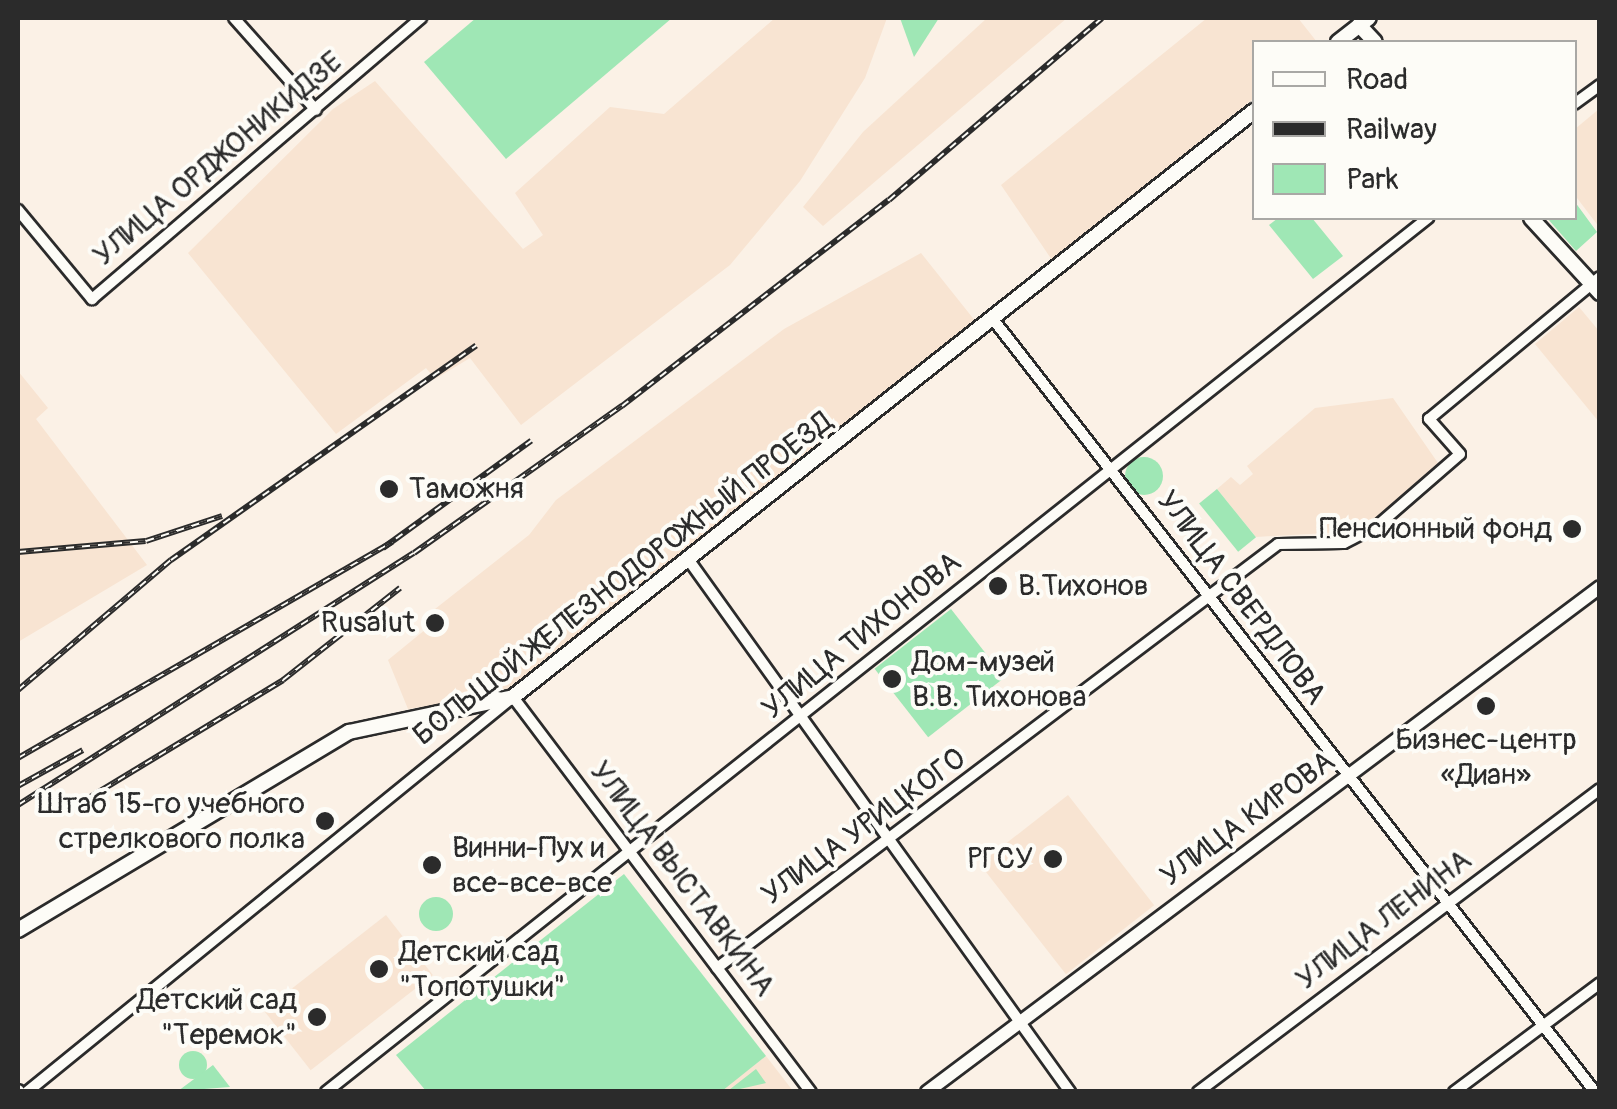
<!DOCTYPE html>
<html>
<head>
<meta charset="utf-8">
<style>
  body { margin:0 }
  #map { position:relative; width:1617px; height:1109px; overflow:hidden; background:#fbf1e6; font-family:Pangolin,sans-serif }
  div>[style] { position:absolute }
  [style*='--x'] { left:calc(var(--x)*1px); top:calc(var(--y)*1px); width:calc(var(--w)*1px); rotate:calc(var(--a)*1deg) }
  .built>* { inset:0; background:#f8e4d2; transform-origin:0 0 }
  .green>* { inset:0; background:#9fe7b5; transform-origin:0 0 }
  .round { border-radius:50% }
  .roads { filter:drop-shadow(2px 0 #2b2b2b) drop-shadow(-2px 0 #2b2b2b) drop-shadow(0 2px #2b2b2b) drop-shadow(0 -2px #2b2b2b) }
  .minor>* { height:10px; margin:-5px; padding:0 5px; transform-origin:5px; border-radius:5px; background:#fdfcf7 }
  .tertiary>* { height:12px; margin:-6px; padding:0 6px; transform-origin:6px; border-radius:6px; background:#fdfcf7 }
  .secondary>* { height:14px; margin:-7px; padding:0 7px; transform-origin:7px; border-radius:7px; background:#fdfcf7 }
  .rail>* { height:6px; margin-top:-3px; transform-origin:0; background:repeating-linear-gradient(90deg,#fdfcf7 0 8px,#2b2b2b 0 16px); box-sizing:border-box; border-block:2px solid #2b2b2b }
  .dots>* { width:28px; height:28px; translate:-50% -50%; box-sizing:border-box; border:5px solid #fdfcf7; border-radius:50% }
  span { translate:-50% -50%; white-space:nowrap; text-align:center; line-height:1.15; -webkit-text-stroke:8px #fdfcf7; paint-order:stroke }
  .street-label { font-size:30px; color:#2b2b2b }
  .poi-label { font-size:30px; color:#2b2b2b }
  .left { translate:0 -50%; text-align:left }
  .right { translate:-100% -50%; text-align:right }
  .frame { position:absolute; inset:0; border:20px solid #2b2b2b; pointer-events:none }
  .legend { position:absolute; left:1252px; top:40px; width:325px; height:180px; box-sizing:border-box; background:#fdfcf7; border:2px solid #a9a8a5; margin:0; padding:12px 18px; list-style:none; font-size:30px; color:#2b2b2b }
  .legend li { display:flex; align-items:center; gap:20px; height:50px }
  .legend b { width:50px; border:2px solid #a9a8a5 }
</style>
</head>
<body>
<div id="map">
  <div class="built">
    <div style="clip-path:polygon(775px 18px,887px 18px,865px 78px,800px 181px,730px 265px,521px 425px,470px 358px,435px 379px,426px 368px,336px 434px,188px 253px,333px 109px,375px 81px,523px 249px,543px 235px,515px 193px,610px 107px,664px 114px)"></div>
    <div style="clip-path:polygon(987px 18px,1067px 18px,823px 226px,803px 207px,863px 132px)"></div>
    <div style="clip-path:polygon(1207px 18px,1298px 18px,1317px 42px,1254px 42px,1254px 98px,1054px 263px,1001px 185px)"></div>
    <div style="clip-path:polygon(1599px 109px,1599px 227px,1574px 194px,1575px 129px)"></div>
    <div style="clip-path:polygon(921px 253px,976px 322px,504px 694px,408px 709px,388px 660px,426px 629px,421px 620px,529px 535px,556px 500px,784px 329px)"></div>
    <div style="clip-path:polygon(1579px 307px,1599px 331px,1599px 422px,1535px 344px)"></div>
    <div style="clip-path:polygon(18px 371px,48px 408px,36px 419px,147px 565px,18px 642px)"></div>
    <div style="clip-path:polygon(1393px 398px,1438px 463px,1361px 531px,1256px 537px,1217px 489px,1231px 477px,1240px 485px,1253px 474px,1247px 466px,1315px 408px)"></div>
    <div style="left:1068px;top:795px;width:140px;height:112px;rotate:52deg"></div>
    <div style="left:386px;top:915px;width:76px;height:155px;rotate:52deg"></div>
    <div style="clip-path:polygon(766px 1056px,793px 1091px,721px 1090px)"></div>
  </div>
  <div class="green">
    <div style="clip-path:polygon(476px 18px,672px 18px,506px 159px,424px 62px)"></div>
    <div style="clip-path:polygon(900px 18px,939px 18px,914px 57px)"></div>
    <div style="clip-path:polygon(1575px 202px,1597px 232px,1576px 251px,1547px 218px,1574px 218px)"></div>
    <div style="clip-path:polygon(1278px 218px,1312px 218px,1343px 256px,1313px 279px,1269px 225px)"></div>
    <div class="round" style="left:1125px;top:457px;width:38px;height:38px"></div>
    <div style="left:1217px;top:489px;width:62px;height:23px;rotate:51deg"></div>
    <div style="left:951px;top:609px;width:87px;height:97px;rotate:52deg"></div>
    <div style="clip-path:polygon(624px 874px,766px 1056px,722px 1091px,426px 1091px,396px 1055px)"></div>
    <div class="round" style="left:419px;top:897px;width:34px;height:34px"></div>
    <div class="round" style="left:179px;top:1051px;width:28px;height:28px"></div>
    <div style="clip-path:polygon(213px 1065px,230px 1087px,178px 1091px)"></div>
    <div style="clip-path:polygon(756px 1069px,766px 1083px,731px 1091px,729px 1090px)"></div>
  </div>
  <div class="roads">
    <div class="minor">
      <div style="--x:234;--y:18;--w:123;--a:48.3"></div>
      <div style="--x:1574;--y:104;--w:32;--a:-36"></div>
      <div style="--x:18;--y:210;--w:116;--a:50.3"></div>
      <div style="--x:92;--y:299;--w:433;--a:-40.5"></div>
      <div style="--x:996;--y:323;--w:975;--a:52.08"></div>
      <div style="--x:688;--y:559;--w:656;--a:54.37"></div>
      <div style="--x:717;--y:968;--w:703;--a:-37.08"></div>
      <div style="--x:1278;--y:544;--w:66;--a:-0.9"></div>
      <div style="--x:1344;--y:543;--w:36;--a:-27"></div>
      <div style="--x:1376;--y:527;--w:111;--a:-41"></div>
      <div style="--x:1460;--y:454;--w:47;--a:-131.5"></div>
      <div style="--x:1429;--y:419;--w:222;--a:-39.7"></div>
      <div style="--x:27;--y:1092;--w:626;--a:-39.1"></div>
      <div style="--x:513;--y:697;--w:495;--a:53"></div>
      <div style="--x:326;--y:1092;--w:1407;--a:-38.42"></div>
      <div style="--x:1198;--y:1092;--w:503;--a:-37.01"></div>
      <div style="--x:1454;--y:1092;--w:182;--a:-36.7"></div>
    </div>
    <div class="tertiary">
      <div style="--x:18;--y:1091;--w:1;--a:90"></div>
      <div style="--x:927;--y:1092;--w:841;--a:-36.88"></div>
    </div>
    <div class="secondary">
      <div style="--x:1359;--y:25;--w:23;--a:47"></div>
      <div style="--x:1338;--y:42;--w:39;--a:-38"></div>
      <div style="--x:1531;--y:218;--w:102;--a:47.4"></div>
      <div style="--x:18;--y:930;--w:386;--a:-30.9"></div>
      <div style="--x:349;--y:732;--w:168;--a:-12"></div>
      <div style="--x:513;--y:697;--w:945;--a:-38.34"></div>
    </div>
  </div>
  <div class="rail">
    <div style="--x:383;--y:548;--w:183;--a:-35.9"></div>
    <div style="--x:18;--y:552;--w:128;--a:-4.9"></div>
    <div style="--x:146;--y:541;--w:80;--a:-18.2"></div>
    <div style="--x:18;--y:690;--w:201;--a:-40.4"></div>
    <div style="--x:171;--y:560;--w:373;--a:-35.1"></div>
    <div style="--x:18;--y:758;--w:432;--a:-30"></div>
    <div style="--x:18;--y:786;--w:74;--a:-29"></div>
    <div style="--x:18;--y:805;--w:469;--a:-32.5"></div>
    <div style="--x:414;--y:553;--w:255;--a:-35.3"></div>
    <div style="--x:622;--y:406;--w:337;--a:-37.7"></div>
    <div style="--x:889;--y:200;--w:280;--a:-40.5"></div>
    <div style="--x:77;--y:805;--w:241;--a:-31.2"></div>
    <div style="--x:283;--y:680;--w:149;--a:-38.2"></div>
  </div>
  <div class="dots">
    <div style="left:389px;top:489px;background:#2b2b2b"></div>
    <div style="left:1572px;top:529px;background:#2b2b2b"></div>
    <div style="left:998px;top:586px;background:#2b2b2b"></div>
    <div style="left:435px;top:623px;background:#2b2b2b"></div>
    <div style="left:892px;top:679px;background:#2b2b2b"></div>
    <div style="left:1486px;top:706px;background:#2b2b2b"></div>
    <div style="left:325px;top:821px;background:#2b2b2b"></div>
    <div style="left:1053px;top:859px;background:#2b2b2b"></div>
    <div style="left:432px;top:865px;background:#2b2b2b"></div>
    <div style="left:379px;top:969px;background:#2b2b2b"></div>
    <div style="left:317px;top:1017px;background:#2b2b2b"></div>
  </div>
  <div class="street-label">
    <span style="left:218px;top:159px;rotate:-40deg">УЛИЦА ОРДЖОНИКИДЗЕ</span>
    <span style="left:623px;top:579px;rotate:-38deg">БОЛЬШОЙ ЖЕЛЕЗНОДОРОЖНЫЙ ПРОЕЗД</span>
    <span style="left:1241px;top:598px;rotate:53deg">УЛИЦА СВЕРДЛОВА</span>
    <span style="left:862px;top:636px;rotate:-39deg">УЛИЦА ТИХОНОВА</span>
    <span style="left:1248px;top:819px;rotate:-36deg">УЛИЦА КИРОВА</span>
    <span style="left:864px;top:827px;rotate:-36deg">УЛИЦА УРИЦКОГО</span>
    <span style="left:682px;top:879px;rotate:53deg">УЛИЦА ВЫСТАВКИНА</span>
    <span style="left:1384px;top:920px;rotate:-37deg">УЛИЦА ЛЕНИНА</span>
  </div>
  <div class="poi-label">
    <span class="left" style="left:409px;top:489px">Таможня</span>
    <span class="right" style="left:1552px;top:529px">Пенсионный фонд</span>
    <span class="left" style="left:1018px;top:586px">В.Тихонов</span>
    <span class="right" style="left:415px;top:623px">Rusalut</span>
    <span class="left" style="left:912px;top:679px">Дом-музей<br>В.В. Тихонова</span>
    <span style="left:1486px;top:757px">Бизнес-центр<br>«Диан»</span>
    <span class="right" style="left:305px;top:821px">Штаб 15-го учебного<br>стрелкового полка</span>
    <span class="left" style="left:452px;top:865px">Винни-Пух и<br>все-все-все</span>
    <span class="right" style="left:1033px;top:859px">РГСУ</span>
    <span class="left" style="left:399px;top:969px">Детский сад<br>"Топотушки"</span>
    <span class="right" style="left:297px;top:1017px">Детский сад<br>"Теремок"</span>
  </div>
  <div class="frame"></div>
  <ul class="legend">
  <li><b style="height:12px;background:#fdfcf7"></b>Road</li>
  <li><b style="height:12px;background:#2b2b2b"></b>Railway</li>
  <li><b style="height:28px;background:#9fe7b5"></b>Park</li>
  </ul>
</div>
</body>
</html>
